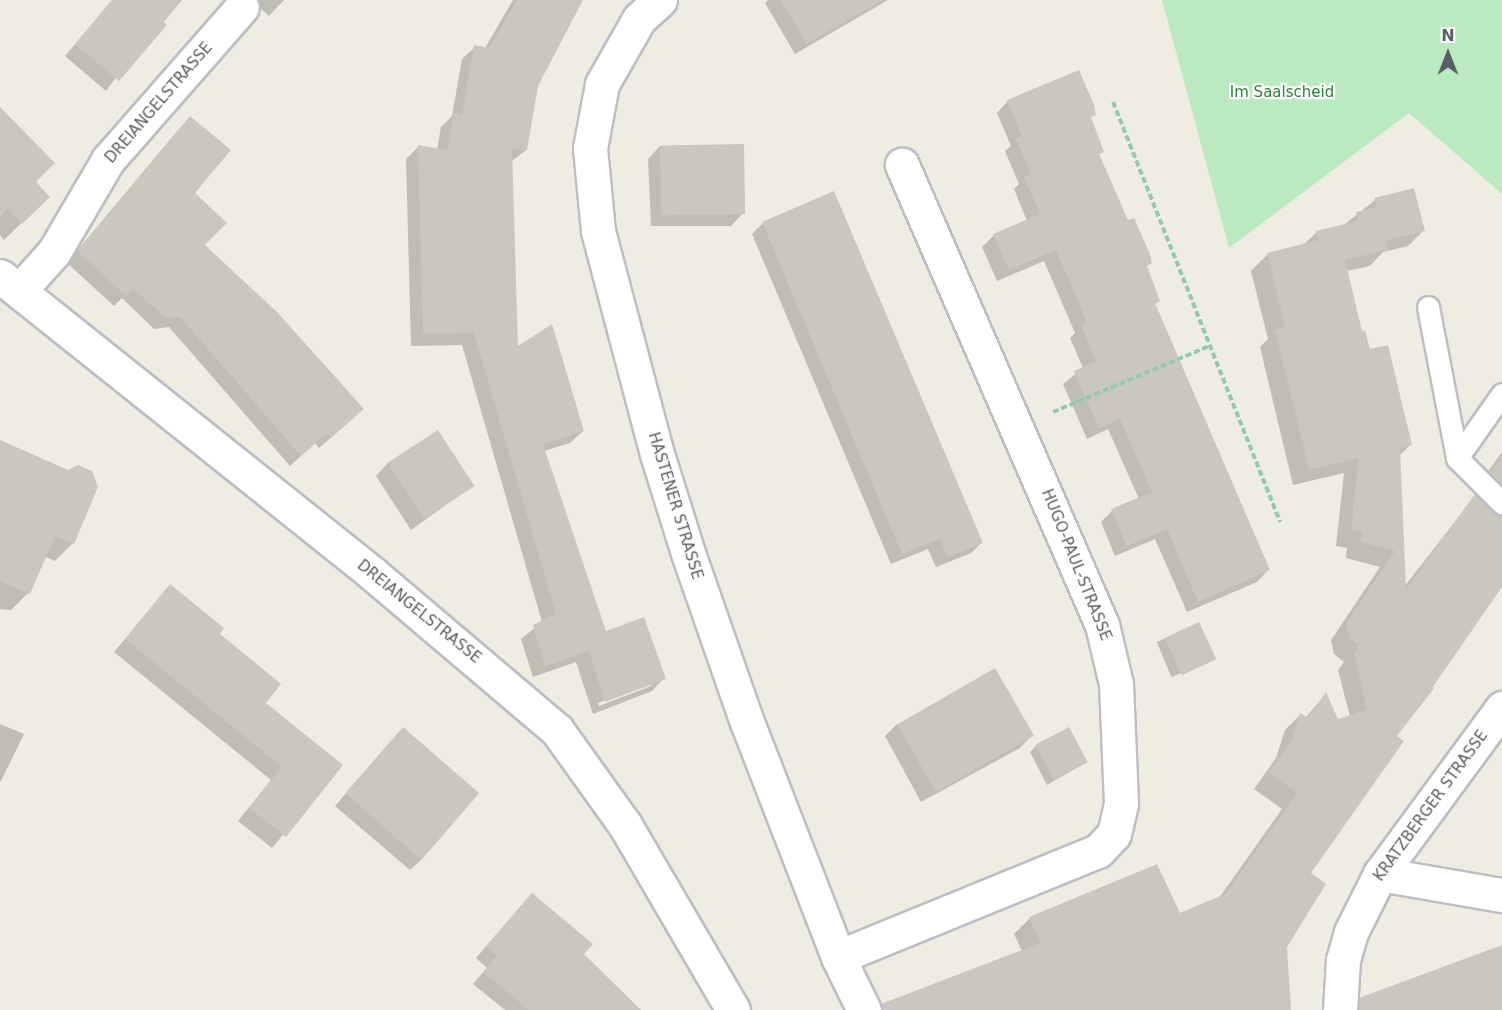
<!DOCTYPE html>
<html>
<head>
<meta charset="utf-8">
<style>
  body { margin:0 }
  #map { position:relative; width:1502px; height:1010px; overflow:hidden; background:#efede1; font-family:"DejaVu Sans",sans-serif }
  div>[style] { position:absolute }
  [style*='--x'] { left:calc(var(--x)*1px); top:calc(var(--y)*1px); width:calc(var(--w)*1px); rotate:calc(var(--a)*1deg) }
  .green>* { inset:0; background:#bbe9c0 }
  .shadow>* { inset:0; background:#0003; transform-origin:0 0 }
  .building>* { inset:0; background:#cac7be; transform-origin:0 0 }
  .path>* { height:4px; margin-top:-2px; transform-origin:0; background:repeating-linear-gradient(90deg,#93caaa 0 6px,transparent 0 9px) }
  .roads { filter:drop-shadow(2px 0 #bcbec4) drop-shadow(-2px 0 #bcbec4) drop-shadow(0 2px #bcbec4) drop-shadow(0 -2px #bcbec4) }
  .service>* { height:21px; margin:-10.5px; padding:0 10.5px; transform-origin:10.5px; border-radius:10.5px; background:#fff }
  .minor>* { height:33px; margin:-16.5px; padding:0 16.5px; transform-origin:16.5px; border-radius:16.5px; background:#fff }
  .secondary>* { height:33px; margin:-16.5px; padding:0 16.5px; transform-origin:16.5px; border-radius:16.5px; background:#fff }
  span { translate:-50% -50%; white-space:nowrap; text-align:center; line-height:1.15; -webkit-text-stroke:4.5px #fff; paint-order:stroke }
  .park-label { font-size:15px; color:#2b823a }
  .street-label { font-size:15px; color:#5a5d64 }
  .north { position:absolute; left:1418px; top:24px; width:60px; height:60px; -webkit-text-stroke:4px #fff; paint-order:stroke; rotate:0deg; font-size:16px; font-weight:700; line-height:24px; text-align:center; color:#5a5d64 }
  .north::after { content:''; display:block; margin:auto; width:21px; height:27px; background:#5a5d64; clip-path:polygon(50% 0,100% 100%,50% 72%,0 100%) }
</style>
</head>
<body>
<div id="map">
  <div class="green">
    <div style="clip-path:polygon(1162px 0,1502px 0,1502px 194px,1409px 113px,1229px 248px)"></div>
  </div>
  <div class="shadow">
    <div style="clip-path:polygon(113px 0,172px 0,106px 91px,65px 56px)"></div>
    <div style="clip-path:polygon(251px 0,284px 0,269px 16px)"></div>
    <div style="clip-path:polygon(evenodd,513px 0,581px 0,537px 85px,526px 150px,511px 162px,516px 349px,583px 431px,570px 443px,544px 451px,605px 633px,664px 678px,652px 691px,593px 714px,576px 662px,533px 677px,521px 639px,542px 622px,462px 345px,411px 346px,406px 159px,418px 147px,437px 150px,441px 127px,452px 116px,462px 59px,475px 47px,485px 48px,513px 0,651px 683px,651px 686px,599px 706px,598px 703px,651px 683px)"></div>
    <div style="clip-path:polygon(768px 0,888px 0,795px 54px,765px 3px)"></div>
    <div style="clip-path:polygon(1008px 101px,1094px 114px,1090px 118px,1102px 151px,1098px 156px,1127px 222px,1150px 263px,1146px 267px,1159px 301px,1154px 305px,1268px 570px,1257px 582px,1187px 612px,1155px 539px,1115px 556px,1101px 522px,1112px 511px,1139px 499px,1108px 429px,1087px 439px,1063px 384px,1083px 368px,1070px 338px,1075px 333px,1044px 261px,997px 281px,982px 247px,994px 235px,1027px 221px,1014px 189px,1019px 184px,1005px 151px,1011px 146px,997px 113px)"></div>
    <div style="clip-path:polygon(0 109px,33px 182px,48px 197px,4px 240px,0 235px)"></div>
    <div style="clip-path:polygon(179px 129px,203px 246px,351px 420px,319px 448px,315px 443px,290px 466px,169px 327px,154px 329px,122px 298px,114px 306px,67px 263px)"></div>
    <div style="clip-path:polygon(660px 146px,743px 213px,731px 226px,651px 226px,648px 159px)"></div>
    <div style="clip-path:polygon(1375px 200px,1424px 230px,1408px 246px,1383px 252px,1370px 266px,1346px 271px,1360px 332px,1410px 445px,1399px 456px,1404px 587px,1475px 496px,1493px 510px,1475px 490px,1502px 452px,1502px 585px,1395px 736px,1309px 873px,1286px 946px,1290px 1010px,925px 1010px,1022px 951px,1014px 934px,1030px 918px,1179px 915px,1219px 898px,1282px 809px,1254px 789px,1276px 758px,1285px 730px,1300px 715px,1305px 718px,1326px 694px,1337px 721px,1350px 717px,1338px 670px,1344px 662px,1334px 654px,1331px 640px,1380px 567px,1346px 558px,1347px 548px,1336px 546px,1344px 473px,1293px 485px,1260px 347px,1268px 339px,1251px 271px,1267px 255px,1303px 245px,1317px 232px,1344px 225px)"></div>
    <div style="clip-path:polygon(763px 223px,982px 542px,971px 553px,936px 567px,928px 549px,891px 564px,752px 234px)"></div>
    <div style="clip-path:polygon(388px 463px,472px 486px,411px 530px,376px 476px)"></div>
    <div style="clip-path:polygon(0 512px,73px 543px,55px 561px,44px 556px,28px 593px,11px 610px,0 609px)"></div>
    <div style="clip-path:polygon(170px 586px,218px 634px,264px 703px,341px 766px,272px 848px,238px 821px,271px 780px,114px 652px)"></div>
    <div style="left:1199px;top:624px;width:38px;height:46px;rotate:67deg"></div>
    <div style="clip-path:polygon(0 724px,24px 734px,1px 781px,0 781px)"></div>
    <div style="clip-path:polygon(897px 724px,1032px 735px,1020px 748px,921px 802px,885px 736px)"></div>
    <div style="clip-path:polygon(392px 740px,422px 859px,410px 870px,335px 806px)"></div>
    <div style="clip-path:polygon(1036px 746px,1086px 762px,1047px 785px,1030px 752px)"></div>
    <div style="clip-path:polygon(521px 906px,582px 954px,639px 1010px,505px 1010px,473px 984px,487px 968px,476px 958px)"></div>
  </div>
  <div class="building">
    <div style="clip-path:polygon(112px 0,182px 0,164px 22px,167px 25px,119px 81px,75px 44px)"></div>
    <div style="clip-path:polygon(517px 0,583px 0,538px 86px,527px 150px,512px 149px,518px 346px,552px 324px,584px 431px,543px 444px,606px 631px,644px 617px,666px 679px,605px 702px,589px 651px,545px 666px,533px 625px,556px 614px,474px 333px,423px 334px,418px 145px,447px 150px,454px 113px,462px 115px,474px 45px,489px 48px)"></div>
    <div style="clip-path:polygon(780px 0,883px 0,807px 44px)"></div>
    <div style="clip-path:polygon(1079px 70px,1094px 105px,1096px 115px,1091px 117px,1104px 152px,1099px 154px,1128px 220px,1134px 218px,1150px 254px,1152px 263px,1147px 266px,1160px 301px,1155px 303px,1270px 570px,1198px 602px,1167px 529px,1127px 546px,1111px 509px,1152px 492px,1120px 419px,1099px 428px,1074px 371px,1096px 361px,1081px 325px,1087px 322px,1056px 250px,1009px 270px,993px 234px,1040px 214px,1024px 177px,1031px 174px,1016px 139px,1022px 136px,1007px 100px)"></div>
    <div style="clip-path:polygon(0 107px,55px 163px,36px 182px,50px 197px,22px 224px,8px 209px,0 217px)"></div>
    <div style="clip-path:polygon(190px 116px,231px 150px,195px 193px,227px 223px,205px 245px,277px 312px,364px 409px,331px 438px,327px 433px,301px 456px,180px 317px,166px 318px,133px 288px,126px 296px,77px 251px)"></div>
    <div style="left:744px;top:144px;width:70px;height:84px;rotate:89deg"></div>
    <div style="clip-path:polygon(1414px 188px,1425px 231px,1385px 241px,1387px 250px,1345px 260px,1362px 331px,1365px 330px,1370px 349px,1388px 345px,1412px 445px,1400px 448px,1406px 589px,1475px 494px,1502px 515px,1502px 587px,1432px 688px,1435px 687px,1397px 736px,1404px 741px,1311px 873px,1326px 884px,1287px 947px,1291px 1010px,883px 1010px,881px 1004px,1040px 943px,1029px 917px,1157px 864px,1180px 913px,1225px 894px,1297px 793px,1269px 772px,1292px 740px,1300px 713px,1308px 718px,1326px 692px,1338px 719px,1367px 710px,1354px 653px,1359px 645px,1350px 639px,1346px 623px,1395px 551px,1361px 542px,1362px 532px,1351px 530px,1359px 458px,1309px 470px,1275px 330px,1285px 327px,1267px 253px,1318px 240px,1316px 231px,1358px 221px,1356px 212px,1377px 207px,1374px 198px)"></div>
    <div style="clip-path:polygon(834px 191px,983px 543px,947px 557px,940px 539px,902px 554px,762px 222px)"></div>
    <div style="left:438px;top:430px;width:67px;height:60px;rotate:57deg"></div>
    <div style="clip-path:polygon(0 440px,68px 470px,78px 465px,92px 471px,98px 487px,74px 544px,55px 536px,30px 594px,0 581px)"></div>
    <div style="clip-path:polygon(1502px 456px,1502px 485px,1490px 473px)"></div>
    <div style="clip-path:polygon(170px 584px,224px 628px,220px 634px,281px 684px,266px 703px,343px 765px,286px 837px,249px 808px,282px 767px,125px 639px)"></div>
    <div style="left:1199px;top:622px;width:41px;height:38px;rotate:65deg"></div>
    <div style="left:995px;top:668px;width:78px;height:113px;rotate:60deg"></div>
    <div style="left:403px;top:727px;width:101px;height:88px;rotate:41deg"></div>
    <div style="left:1069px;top:727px;width:40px;height:38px;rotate:62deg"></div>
    <div style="clip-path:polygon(532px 893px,593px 944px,584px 954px,641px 1010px,529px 1010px,483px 972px,497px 956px,486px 946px)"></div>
    <div style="clip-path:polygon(1502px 945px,1502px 1010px,1359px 1010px,1359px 998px)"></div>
  </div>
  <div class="path">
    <div style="--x:1113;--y:102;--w:452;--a:68.3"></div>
    <div style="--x:1053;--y:412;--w:169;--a:-22.9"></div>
  </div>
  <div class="roads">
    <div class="service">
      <div style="--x:1428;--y:307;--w:154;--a:79.1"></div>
      <div style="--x:1457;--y:458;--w:64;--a:45"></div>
      <div style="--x:1457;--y:458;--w:78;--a:-54.9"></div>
    </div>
    <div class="minor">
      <div style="--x:0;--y:276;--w:477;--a:38.6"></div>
      <div style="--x:373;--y:574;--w:241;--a:40.3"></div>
      <div style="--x:557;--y:730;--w:117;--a:54.4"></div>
      <div style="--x:625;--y:825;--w:214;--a:59.7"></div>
      <div style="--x:19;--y:291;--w:52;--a:-48.1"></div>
      <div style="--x:54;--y:252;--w:107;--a:-59.6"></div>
      <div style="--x:108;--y:160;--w:203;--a:-48.8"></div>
      <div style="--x:1380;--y:874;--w:124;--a:9.8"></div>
      <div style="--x:838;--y:957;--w:281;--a:-22.2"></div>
      <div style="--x:1098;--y:851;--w:23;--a:-47"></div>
      <div style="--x:1114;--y:834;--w:32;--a:-77"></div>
      <div style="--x:1121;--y:803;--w:119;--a:-92.4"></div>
      <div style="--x:1116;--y:684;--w:61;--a:-103.3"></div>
      <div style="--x:1102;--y:625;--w:502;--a:-113.5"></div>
      <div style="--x:1340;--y:1010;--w:50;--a:-86.6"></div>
      <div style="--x:1343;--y:960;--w:29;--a:-74"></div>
      <div style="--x:1351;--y:932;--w:65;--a:-63.4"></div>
      <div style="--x:1380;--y:874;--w:206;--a:-53.7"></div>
    </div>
    <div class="secondary">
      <div style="--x:660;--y:0;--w:28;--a:138"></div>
      <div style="--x:639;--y:19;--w:75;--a:119.6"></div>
      <div style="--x:602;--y:84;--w:65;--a:100.6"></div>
      <div style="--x:590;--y:148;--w:83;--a:84.5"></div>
      <div style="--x:598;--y:231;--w:231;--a:75.2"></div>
      <div style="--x:657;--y:454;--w:104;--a:72.6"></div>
      <div style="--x:688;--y:553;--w:179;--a:70.8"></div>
      <div style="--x:747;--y:722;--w:252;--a:68.8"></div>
      <div style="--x:838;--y:957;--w:59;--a:63.9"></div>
    </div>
  </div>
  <div class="park-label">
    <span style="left:1282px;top:93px">Im Saalscheid</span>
  </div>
  <div class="street-label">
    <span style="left:159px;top:103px;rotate:-49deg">DREIANGELSTRASSE</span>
    <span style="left:675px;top:506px;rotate:73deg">HASTENER STRASSE</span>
    <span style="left:1076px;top:565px;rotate:68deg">HUGO-PAUL-STRASSE</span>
    <span style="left:419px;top:612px;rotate:39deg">DREIANGELSTRASSE</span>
    <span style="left:1431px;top:806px;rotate:-54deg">KRATZBERGER STRASSE</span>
  </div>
  <div class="north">N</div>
</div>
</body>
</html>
